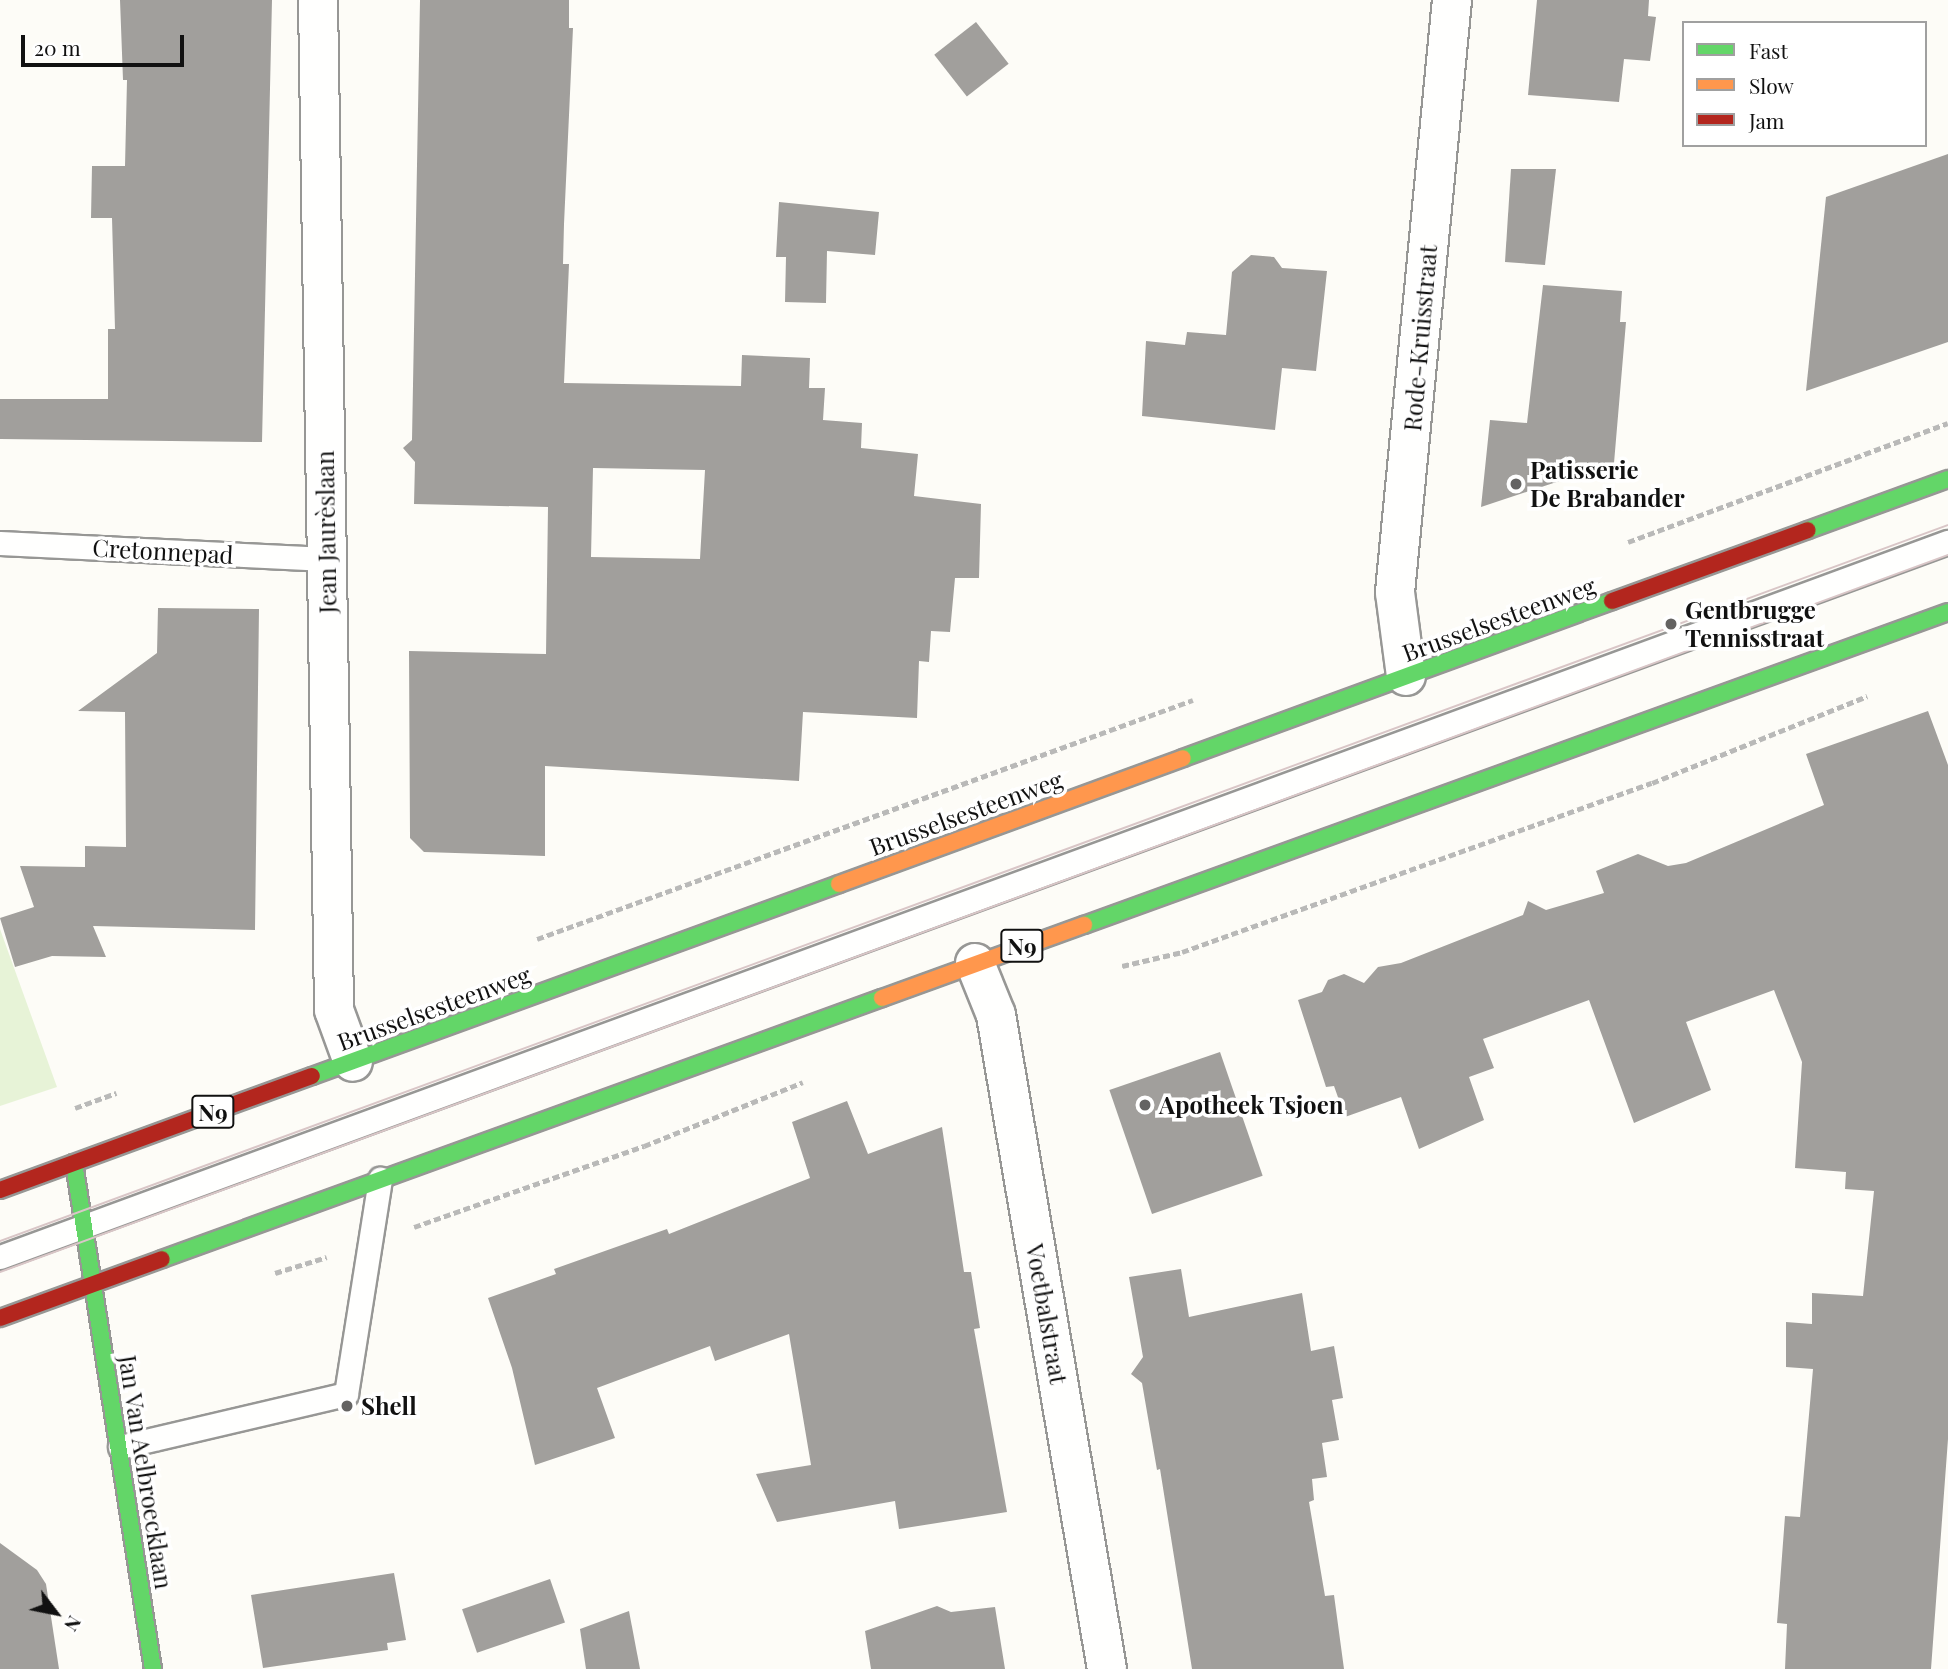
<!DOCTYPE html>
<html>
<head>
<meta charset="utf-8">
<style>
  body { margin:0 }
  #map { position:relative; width:1948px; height:1669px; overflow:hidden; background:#fdfcf7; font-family:"Playfair Display",serif }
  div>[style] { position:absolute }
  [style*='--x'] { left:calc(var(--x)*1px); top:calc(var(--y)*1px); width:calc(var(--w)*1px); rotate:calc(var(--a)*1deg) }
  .green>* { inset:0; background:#e7f3d7 }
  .building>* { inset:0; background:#a19f9c; transform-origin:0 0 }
  .path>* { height:4.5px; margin-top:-2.25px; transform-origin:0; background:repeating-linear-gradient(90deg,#b9b9b8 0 7px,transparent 0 10.5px) }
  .roads { filter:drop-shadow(2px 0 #979795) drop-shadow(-2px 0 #979795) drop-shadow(0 2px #979795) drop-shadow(0 -2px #979795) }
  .lane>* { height:23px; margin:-11.5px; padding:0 11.5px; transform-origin:11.5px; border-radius:11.5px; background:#fffffe }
  .street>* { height:38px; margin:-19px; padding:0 19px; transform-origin:19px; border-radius:19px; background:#fffffe }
  .fast>* { height:16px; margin:-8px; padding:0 8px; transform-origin:8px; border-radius:8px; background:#63d668 }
  .slow>* { height:16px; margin:-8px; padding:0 8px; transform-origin:8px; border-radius:8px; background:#ff974d }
  .jam>* { height:16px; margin:-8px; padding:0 8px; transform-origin:8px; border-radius:8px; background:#b3261e }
  .tram>* { height:2px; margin:-1px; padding:0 1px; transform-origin:1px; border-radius:1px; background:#d9c6c7 }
  .dots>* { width:19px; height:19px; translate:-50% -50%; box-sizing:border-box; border:4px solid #fff; border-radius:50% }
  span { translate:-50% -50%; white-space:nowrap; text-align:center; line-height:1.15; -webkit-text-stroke:7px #fff; paint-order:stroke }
  .shield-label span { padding:2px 5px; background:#fff; border:2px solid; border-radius:5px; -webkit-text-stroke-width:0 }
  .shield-label { font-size:23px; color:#111; font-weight:700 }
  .street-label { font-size:24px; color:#111 }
  .poi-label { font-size:24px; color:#111; font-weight:700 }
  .left { translate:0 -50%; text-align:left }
  .legend { position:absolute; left:1682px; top:21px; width:245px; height:126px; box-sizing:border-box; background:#fff; border:2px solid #a0a0a0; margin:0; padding:9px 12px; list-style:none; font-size:21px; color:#111 }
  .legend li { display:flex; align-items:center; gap:14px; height:35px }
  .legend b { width:35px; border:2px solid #a0a0a0 }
  .north { position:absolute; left:21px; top:1578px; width:70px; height:70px; -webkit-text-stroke:5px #fff; paint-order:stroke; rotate:122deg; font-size:19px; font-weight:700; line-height:28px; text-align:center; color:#111 }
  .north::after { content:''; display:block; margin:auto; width:24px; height:32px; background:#111; clip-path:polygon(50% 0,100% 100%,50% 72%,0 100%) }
  .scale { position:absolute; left:21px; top:35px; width:163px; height:32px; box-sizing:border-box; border:4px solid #111; border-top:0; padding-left:9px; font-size:21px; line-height:24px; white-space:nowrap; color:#111; -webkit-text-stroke:5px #fff; paint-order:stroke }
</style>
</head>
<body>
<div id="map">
  <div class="green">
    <div style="clip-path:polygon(0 929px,57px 1087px,0 1106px)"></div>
  </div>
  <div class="building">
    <div style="clip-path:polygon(120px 0,272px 0,262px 442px,0 439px,0 399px,108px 399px,108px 329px,115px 329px,112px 218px,91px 218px,92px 166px,125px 166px,127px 80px,123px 80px)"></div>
    <div style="clip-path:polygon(evenodd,420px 0,569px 0,569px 28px,573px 28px,564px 224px,563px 264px,569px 264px,564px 383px,741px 386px,742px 355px,810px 358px,809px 388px,825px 388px,823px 420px,862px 423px,861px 448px,918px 454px,914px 496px,981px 504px,979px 578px,955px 578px,950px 632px,931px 631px,929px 662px,919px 661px,917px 718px,803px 712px,799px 781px,545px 766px,545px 856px,424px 852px,410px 838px,409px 651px,546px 654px,548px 507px,414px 504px,415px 462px,403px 448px,412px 440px,420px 0,593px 468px,705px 470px,700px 559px,591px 557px,593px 468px)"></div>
    <div style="clip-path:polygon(1537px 0,1649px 0,1648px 16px,1656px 17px,1650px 61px,1624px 59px,1619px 102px,1528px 95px)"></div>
    <div style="left:976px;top:22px;width:53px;height:53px;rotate:52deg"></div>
    <div style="clip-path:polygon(1948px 154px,1948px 342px,1806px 391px,1826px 197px)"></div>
    <div style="clip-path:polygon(1511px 169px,1556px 169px,1545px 265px,1505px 262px)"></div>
    <div style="clip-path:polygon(779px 202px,879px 212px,875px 255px,827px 251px,826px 303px,785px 302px,786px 257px,776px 257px)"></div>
    <div style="clip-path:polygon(1251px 255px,1274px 257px,1282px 268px,1327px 271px,1316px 371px,1282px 368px,1275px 430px,1142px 416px,1146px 341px,1185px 345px,1187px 332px,1226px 335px,1232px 272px)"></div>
    <div style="clip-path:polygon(1543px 285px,1622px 291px,1620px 322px,1626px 322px,1614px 463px,1481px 507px,1490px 420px,1527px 423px)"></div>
    <div style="clip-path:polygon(158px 608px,259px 609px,255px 930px,93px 926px,106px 957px,52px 956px,15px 967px,0 918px,34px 907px,20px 866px,85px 867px,85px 846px,126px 847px,125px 712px,78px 711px,157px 653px)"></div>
    <div style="clip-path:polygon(1928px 711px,1948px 765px,1948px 1439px,1931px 1669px,1785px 1669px,1787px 1624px,1777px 1623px,1785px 1516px,1800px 1517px,1813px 1369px,1786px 1367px,1786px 1322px,1812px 1324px,1812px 1293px,1863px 1296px,1874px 1191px,1845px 1189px,1846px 1172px,1795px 1168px,1802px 1062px,1774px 990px,1686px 1022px,1711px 1090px,1634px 1123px,1589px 1000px,1483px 1039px,1494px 1068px,1469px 1077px,1484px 1120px,1419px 1149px,1401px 1097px,1345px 1117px,1334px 1086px,1326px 1087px,1298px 1000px,1322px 992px,1328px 980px,1344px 974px,1364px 983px,1378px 967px,1401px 963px,1523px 915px,1528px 901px,1546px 910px,1604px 893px,1596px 871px,1638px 854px,1668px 866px,1686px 863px,1824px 805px,1806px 754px)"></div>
    <div style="left:1220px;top:1052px;width:131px;height:117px;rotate:71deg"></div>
    <div style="clip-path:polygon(847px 1101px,868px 1154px,942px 1127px,964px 1272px,971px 1272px,980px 1328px,974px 1329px,1007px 1512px,899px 1529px,895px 1501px,777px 1522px,756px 1474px,811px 1465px,789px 1334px,715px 1361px,710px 1346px,597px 1388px,615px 1438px,535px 1465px,512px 1368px,488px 1298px,556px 1274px,554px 1269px,667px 1229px,669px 1234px,810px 1178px,792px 1122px)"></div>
    <div style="clip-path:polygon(1181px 1269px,1189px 1317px,1302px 1293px,1311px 1351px,1334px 1346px,1343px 1398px,1332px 1400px,1339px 1440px,1322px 1443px,1327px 1477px,1312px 1479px,1314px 1500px,1309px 1502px,1325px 1596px,1334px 1595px,1344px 1669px,1192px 1669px,1160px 1469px,1157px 1470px,1142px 1383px,1131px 1374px,1143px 1357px,1129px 1277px)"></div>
    <div style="clip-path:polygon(0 1543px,37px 1570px,46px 1584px,59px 1669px,0 1669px)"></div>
    <div style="clip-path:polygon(394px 1573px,406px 1640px,387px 1643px,388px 1650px,263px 1668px,251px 1595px)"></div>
    <div style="left:550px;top:1579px;width:46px;height:93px;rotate:71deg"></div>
    <div style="clip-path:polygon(937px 1606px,951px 1612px,995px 1607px,1005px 1669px,871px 1669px,865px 1631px)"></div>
    <div style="clip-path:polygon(629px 1611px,640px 1669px,586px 1669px,580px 1629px)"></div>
  </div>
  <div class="path">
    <div style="--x:1628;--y:542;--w:341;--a:-20.4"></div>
    <div style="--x:537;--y:939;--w:698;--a:-20.02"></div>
    <div style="--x:1122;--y:966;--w:62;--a:-13.1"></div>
    <div style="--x:1182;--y:952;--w:499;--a:-19.8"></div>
    <div style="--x:1652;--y:783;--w:232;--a:-22"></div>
    <div style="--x:75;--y:1108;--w:44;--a:-20.1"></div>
    <div style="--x:414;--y:1227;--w:244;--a:-19.4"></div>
    <div style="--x:644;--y:1146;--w:171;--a:-21.9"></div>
    <div style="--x:275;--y:1273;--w:54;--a:-17.1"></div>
  </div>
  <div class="roads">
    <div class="lane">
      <div style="--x:0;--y:543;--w:327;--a:2.8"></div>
      <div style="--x:0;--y:1257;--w:2075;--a:-20.16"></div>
      <div style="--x:120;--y:1447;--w:232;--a:-13.2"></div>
      <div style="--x:346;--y:1394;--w:218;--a:-81"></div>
    </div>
    <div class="street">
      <div style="--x:318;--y:0;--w:1010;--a:89.09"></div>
      <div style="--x:334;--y:1010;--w:55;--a:69.9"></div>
      <div style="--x:1406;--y:676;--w:85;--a:-97.5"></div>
      <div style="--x:1395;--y:592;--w:595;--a:-84.5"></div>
      <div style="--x:975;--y:963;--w:56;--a:68"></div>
      <div style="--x:996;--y:1015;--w:663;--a:80.37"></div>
    </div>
    <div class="fast">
      <div style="--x:1808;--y:530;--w:149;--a:-20"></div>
      <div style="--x:1183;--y:758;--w:457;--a:-20.1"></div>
      <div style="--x:1084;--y:925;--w:919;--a:-19.91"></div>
      <div style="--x:312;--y:1076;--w:561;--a:-20.02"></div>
      <div style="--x:74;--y:1163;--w:512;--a:81.13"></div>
      <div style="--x:162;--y:1259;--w:766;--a:-19.93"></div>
    </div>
    <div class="slow">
      <div style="--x:839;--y:884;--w:366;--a:-20.1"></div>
      <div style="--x:882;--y:998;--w:215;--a:-19.9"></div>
    </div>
    <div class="jam">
      <div style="--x:1612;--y:601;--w:208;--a:-19.9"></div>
      <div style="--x:0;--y:1190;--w:332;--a:-20.1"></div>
      <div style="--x:0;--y:1318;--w:172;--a:-20"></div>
    </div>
  </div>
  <div class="tram">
    <div style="--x:0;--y:1241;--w:2075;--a:-20.18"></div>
    <div style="--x:0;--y:1272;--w:2076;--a:-20.21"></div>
  </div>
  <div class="dots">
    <div style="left:1516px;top:484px;background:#646362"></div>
    <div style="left:1671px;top:624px;background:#646362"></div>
    <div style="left:1145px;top:1105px;background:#646362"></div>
    <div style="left:347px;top:1406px;background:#646362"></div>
  </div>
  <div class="shield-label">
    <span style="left:1022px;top:946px">N9</span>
    <span style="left:213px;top:1112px">N9</span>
  </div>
  <div class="street-label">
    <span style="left:1420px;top:338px;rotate:-85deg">Rode-Kruisstraat</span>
    <span style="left:326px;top:532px;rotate:-91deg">Jean Jaurèslaan</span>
    <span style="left:163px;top:551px;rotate:3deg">Cretonnepad</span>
    <span style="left:1499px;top:619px;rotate:-20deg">Brusselsesteenweg</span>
    <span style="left:966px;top:813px;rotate:-20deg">Brusselsesteenweg</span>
    <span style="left:434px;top:1008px;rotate:-20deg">Brusselsesteenweg</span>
    <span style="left:1047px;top:1314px;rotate:80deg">Voetbalstraat</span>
    <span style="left:146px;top:1472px;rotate:81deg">Jan Van Aelbroecklaan</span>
  </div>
  <div class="poi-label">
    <span class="left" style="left:1530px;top:484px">Patisserie<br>De Brabander</span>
    <span class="left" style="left:1685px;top:624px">Gentbrugge<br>Tennisstraat</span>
    <span class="left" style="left:1159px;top:1105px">Apotheek Tsjoen</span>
    <span class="left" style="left:361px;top:1406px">Shell</span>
  </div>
  <ul class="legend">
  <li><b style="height:9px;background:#63d668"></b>Fast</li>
  <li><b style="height:9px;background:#ff974d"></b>Slow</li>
  <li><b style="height:9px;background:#b3261e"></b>Jam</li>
  </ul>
  <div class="north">N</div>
  <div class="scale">20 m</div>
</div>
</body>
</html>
